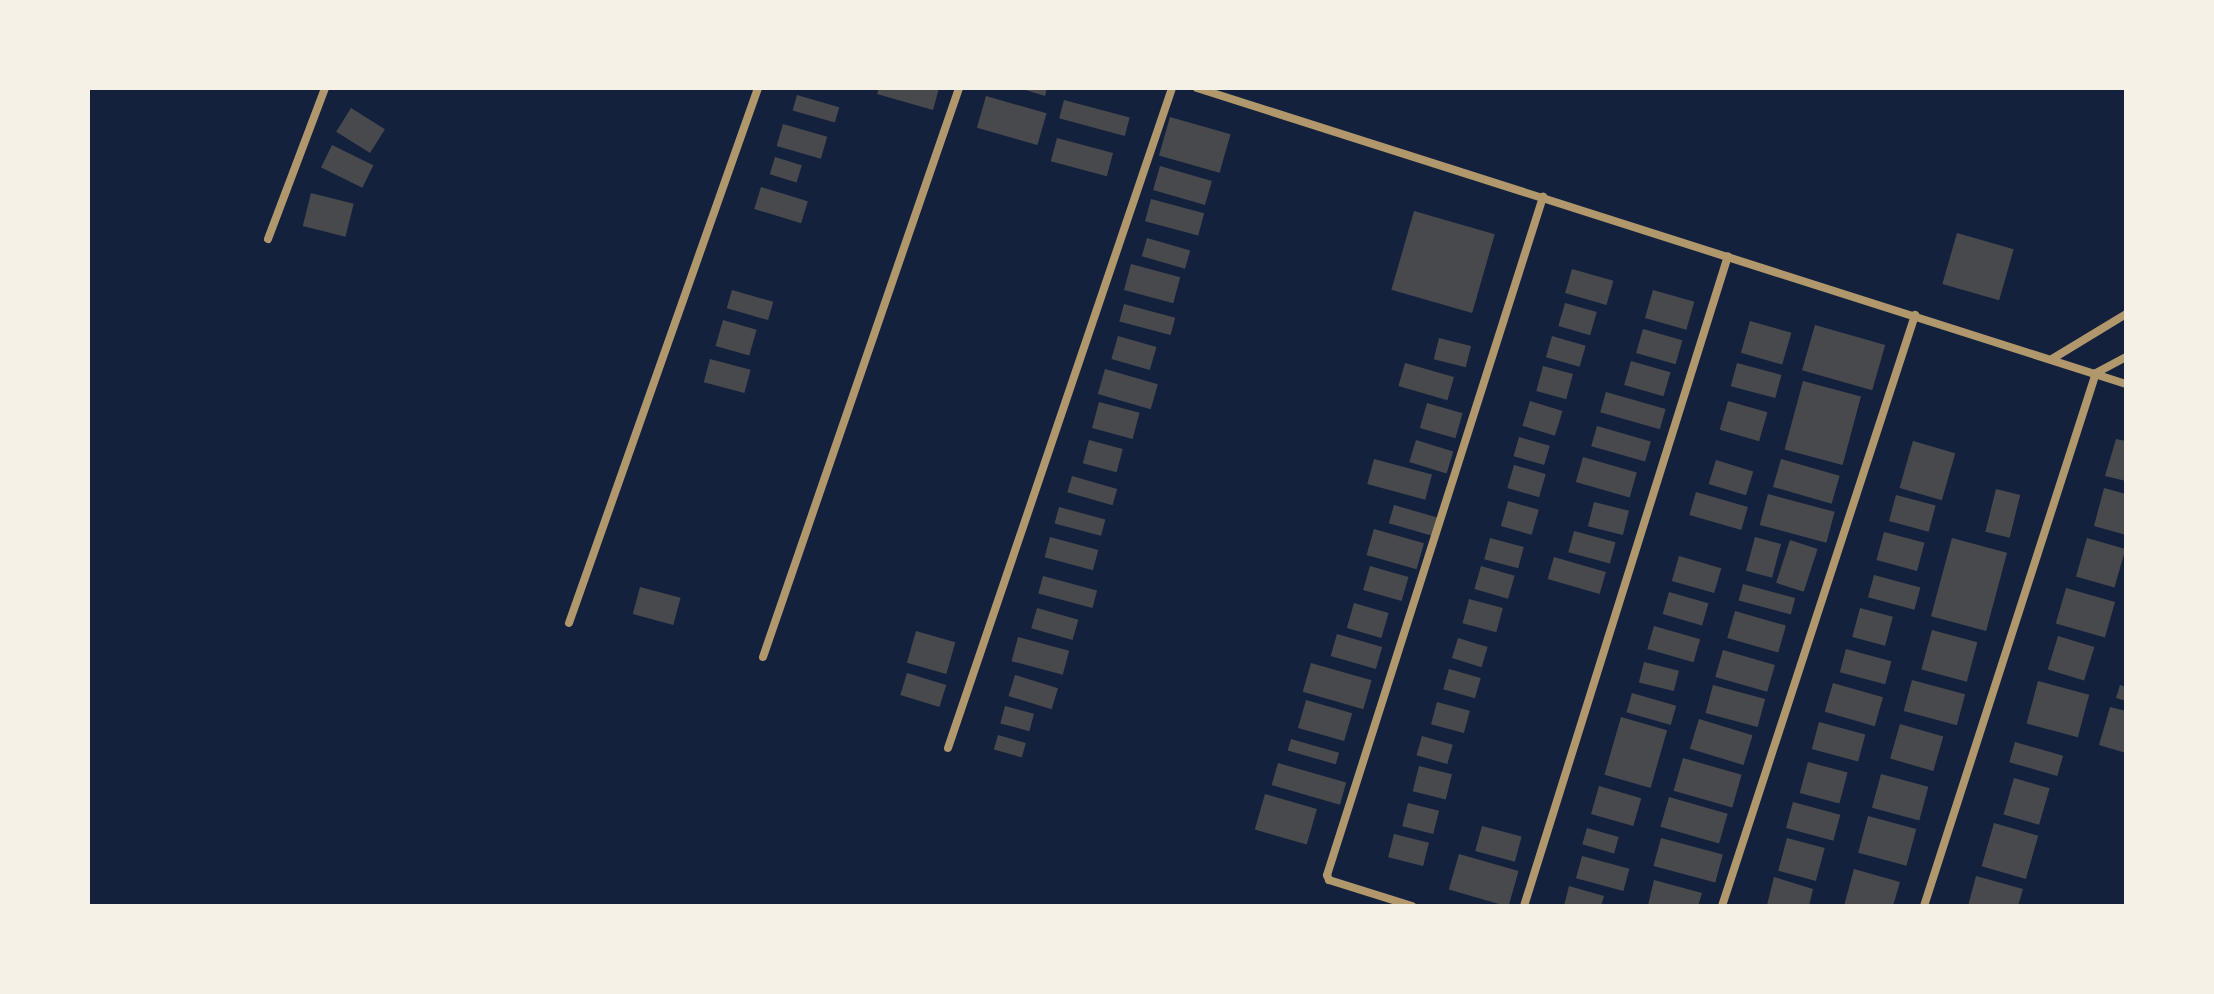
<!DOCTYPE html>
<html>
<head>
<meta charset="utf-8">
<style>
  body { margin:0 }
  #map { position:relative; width:2214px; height:994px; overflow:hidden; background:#14213d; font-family:"Crimson Pro",serif }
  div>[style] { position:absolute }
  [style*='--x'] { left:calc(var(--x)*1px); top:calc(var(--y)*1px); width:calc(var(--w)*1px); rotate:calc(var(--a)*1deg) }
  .building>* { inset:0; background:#48494c; transform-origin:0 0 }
  .minor>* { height:8px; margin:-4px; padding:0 4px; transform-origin:4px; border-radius:4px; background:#b1986c }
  span { translate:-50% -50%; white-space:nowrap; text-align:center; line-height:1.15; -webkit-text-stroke:6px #f6f1e7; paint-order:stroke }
  .frame { position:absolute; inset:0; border:90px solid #f6f1e7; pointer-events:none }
</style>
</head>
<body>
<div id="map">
  <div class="building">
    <div style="clip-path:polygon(879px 88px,939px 88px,933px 110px,877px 94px)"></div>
    <div style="clip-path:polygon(1019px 88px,1047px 88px,1045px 96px)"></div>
    <div style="left:797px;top:95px;width:44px;height:16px;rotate:16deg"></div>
    <div style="left:986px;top:96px;width:63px;height:33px;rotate:16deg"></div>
    <div style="left:1064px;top:100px;width:68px;height:19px;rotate:15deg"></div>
    <div style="left:351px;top:108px;width:40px;height:28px;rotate:32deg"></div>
    <div style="left:1170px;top:117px;width:63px;height:40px;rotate:16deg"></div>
    <div style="left:783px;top:124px;width:46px;height:23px;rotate:16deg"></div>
    <div style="left:1057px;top:138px;width:58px;height:24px;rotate:15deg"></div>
    <div style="left:332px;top:145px;width:46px;height:25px;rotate:26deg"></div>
    <div style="left:775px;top:157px;width:28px;height:18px;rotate:17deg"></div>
    <div style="left:1160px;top:166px;width:54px;height:25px;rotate:16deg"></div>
    <div style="left:761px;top:187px;width:49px;height:23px;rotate:17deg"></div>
    <div style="left:311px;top:193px;width:44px;height:34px;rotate:14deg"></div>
    <div style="left:1151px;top:199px;width:55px;height:23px;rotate:15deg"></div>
    <div style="left:1414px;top:211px;width:84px;height:82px;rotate:16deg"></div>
    <div style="left:1957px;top:233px;width:59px;height:53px;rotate:16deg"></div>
    <div style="left:1147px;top:238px;width:45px;height:19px;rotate:16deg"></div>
    <div style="left:1131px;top:264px;width:51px;height:27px;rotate:15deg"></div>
    <div style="left:1572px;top:269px;width:43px;height:25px;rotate:16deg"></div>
    <div style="left:732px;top:290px;width:43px;height:19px;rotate:16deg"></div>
    <div style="left:1653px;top:290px;width:43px;height:29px;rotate:16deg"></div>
    <div style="left:1565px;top:303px;width:33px;height:24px;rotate:16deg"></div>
    <div style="left:1124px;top:304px;width:53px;height:18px;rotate:15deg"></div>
    <div style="left:723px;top:320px;width:35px;height:27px;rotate:16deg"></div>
    <div style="left:1750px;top:321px;width:43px;height:33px;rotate:16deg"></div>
    <div style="left:1815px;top:325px;width:73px;height:47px;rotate:16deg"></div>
    <div style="left:1643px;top:329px;width:41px;height:25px;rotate:16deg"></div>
    <div style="left:1118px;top:336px;width:40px;height:24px;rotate:16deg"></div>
    <div style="left:1552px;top:336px;width:35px;height:22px;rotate:16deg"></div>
    <div style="left:1439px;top:338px;width:33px;height:22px;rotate:14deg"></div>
    <div style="left:710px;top:359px;width:42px;height:24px;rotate:15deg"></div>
    <div style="left:1631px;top:361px;width:41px;height:25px;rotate:16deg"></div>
    <div style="left:1405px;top:363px;width:51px;height:24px;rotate:16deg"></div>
    <div style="left:1737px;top:363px;width:46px;height:24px;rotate:15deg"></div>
    <div style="left:1543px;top:366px;width:31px;height:26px;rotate:15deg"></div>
    <div style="left:1105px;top:369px;width:55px;height:26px;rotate:16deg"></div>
    <div style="left:1803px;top:381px;width:60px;height:71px;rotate:15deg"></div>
    <div style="left:1606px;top:392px;width:62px;height:21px;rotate:16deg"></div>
    <div style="left:1530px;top:401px;width:34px;height:26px;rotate:17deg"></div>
    <div style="left:1728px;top:401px;width:41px;height:30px;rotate:16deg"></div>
    <div style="left:1099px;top:402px;width:42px;height:27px;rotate:15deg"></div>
    <div style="left:1427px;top:403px;width:37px;height:26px;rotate:16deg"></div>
    <div style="left:1597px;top:426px;width:56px;height:21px;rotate:16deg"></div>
    <div style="left:1519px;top:437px;width:32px;height:20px;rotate:16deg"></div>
    <div style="clip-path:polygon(2116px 439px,2126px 441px,2126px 481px,2105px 476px)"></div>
    <div style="left:1089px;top:440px;width:35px;height:24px;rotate:15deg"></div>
    <div style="left:1416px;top:440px;width:39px;height:23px;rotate:17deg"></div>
    <div style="left:1913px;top:441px;width:44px;height:49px;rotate:16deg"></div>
    <div style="left:1583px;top:457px;width:56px;height:26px;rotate:16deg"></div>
    <div style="left:1374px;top:459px;width:60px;height:26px;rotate:15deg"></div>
    <div style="left:1781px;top:459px;width:61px;height:29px;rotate:16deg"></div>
    <div style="left:1716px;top:460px;width:39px;height:25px;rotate:17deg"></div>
    <div style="left:1514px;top:465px;width:33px;height:24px;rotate:16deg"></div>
    <div style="left:1072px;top:476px;width:47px;height:17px;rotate:16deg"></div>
    <div style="clip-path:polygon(2104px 488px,2126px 494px,2126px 535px,2094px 526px)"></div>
    <div style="left:1996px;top:489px;width:25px;height:44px;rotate:14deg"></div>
    <div style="left:1696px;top:492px;width:54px;height:24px;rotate:16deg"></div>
    <div style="left:1768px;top:494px;width:69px;height:32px;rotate:15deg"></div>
    <div style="left:1896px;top:495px;width:41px;height:27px;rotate:15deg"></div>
    <div style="left:1508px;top:501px;width:32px;height:26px;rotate:16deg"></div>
    <div style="left:1594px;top:502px;width:36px;height:25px;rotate:14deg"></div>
    <div style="left:1394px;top:505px;width:45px;height:19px;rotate:16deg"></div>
    <div style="left:1059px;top:507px;width:48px;height:17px;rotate:15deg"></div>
    <div style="left:1374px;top:529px;width:52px;height:27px;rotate:16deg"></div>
    <div style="left:1574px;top:531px;width:43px;height:22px;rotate:15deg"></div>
    <div style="left:1884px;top:532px;width:42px;height:29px;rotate:15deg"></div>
    <div style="left:1050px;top:537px;width:50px;height:21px;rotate:15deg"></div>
    <div style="left:1755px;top:537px;width:27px;height:35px;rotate:15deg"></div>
    <div style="left:1490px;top:538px;width:35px;height:22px;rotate:15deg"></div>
    <div style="left:1952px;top:538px;width:57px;height:81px;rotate:15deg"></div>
    <div style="left:2087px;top:538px;width:40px;height:40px;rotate:16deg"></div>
    <div style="left:1790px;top:540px;width:29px;height:45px;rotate:18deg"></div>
    <div style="left:1679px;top:556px;width:44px;height:26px;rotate:16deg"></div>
    <div style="left:1554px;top:557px;width:54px;height:23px;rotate:16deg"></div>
    <div style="left:1370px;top:566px;width:40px;height:25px;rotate:16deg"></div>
    <div style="left:1481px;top:566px;width:35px;height:24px;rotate:16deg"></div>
    <div style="left:1874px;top:575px;width:48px;height:23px;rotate:15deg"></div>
    <div style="left:1043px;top:576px;width:56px;height:18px;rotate:15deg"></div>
    <div style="left:1743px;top:584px;width:54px;height:17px;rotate:15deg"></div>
    <div style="left:640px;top:587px;width:42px;height:28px;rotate:15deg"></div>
    <div style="left:2066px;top:588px;width:51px;height:37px;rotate:16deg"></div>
    <div style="left:1669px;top:592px;width:41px;height:23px;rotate:16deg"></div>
    <div style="left:1469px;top:599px;width:35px;height:25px;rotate:15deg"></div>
    <div style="left:1354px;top:603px;width:36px;height:26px;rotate:16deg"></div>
    <div style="left:1037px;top:608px;width:43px;height:21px;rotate:16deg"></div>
    <div style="left:1860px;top:608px;width:34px;height:30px;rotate:15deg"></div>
    <div style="left:1735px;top:611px;width:53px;height:28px;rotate:16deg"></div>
    <div style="left:1654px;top:626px;width:48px;height:24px;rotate:16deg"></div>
    <div style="left:1932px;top:630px;width:47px;height:41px;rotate:15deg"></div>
    <div style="left:916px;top:631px;width:41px;height:33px;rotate:16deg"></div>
    <div style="left:1337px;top:634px;width:47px;height:23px;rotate:16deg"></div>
    <div style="left:2058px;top:636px;width:38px;height:35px;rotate:17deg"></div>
    <div style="left:1018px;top:637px;width:53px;height:25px;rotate:15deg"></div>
    <div style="left:1458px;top:638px;width:31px;height:21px;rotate:17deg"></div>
    <div style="left:1846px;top:649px;width:47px;height:24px;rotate:15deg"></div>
    <div style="left:1723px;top:650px;width:54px;height:28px;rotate:16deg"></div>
    <div style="left:1644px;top:662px;width:36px;height:21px;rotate:14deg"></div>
    <div style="left:1311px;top:663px;width:63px;height:30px;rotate:16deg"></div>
    <div style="left:1449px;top:669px;width:33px;height:21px;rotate:16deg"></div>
    <div style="left:907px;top:673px;width:41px;height:23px;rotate:17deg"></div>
    <div style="left:1015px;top:675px;width:45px;height:22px;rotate:17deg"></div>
    <div style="left:1912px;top:680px;width:55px;height:32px;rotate:15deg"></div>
    <div style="left:2038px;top:681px;width:53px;height:44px;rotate:15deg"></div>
    <div style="left:1833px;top:683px;width:52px;height:30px;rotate:16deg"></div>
    <div style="left:1713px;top:685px;width:54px;height:29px;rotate:15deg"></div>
    <div style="clip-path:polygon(2120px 685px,2126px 687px,2126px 701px,2116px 698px)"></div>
    <div style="left:1632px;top:693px;width:46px;height:20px;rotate:16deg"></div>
    <div style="left:1306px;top:700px;width:48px;height:29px;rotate:16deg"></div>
    <div style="left:1437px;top:702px;width:34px;height:23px;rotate:15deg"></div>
    <div style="left:1005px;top:706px;width:30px;height:18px;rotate:15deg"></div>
    <div style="clip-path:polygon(2110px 707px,2126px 711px,2126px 753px,2099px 745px)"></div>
    <div style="left:1621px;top:717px;width:48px;height:60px;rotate:16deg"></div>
    <div style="left:1699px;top:719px;width:56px;height:31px;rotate:17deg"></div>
    <div style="left:1819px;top:722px;width:48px;height:28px;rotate:15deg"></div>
    <div style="left:1900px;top:724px;width:45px;height:36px;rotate:16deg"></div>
    <div style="left:998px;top:735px;width:29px;height:15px;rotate:16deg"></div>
    <div style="left:1422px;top:736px;width:32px;height:20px;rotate:16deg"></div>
    <div style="left:1291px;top:739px;width:50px;height:12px;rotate:16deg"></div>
    <div style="left:2015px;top:742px;width:50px;height:21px;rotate:16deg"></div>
    <div style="left:1683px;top:758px;width:61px;height:34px;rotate:16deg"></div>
    <div style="left:1808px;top:762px;width:41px;height:32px;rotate:15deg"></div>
    <div style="left:1278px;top:763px;width:71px;height:23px;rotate:16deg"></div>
    <div style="left:1419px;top:766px;width:34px;height:26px;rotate:14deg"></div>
    <div style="left:1881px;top:774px;width:49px;height:35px;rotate:15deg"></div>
    <div style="left:2014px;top:778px;width:37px;height:38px;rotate:16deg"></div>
    <div style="left:1599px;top:786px;width:44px;height:29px;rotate:16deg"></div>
    <div style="left:1265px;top:794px;width:54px;height:37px;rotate:16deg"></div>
    <div style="left:1669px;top:797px;width:61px;height:31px;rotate:16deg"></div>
    <div style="left:1793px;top:802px;width:49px;height:27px;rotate:15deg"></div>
    <div style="left:1408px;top:803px;width:32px;height:24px;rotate:14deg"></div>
    <div style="left:1868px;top:816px;width:50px;height:38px;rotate:15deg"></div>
    <div style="left:1994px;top:823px;width:46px;height:45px;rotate:16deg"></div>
    <div style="left:1482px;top:826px;width:41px;height:26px;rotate:15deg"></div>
    <div style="left:1587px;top:828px;width:33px;height:17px;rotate:16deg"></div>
    <div style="left:1394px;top:834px;width:36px;height:24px;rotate:14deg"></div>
    <div style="left:1661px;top:838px;width:64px;height:29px;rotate:15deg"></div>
    <div style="left:1787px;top:838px;width:39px;height:34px;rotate:15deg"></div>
    <div style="left:1459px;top:854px;width:62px;height:37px;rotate:16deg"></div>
    <div style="left:1582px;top:856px;width:49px;height:23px;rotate:15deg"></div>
    <div style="clip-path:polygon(1854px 869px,1900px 882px,1893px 906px,1844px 906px)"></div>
    <div style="clip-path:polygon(1976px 876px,2023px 889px,2018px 906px,1968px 906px)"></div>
    <div style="clip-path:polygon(1774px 877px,1813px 889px,1809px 906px,1767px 905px)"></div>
    <div style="clip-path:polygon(1654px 880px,1702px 893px,1698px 906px,1648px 905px)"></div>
    <div style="clip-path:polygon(1569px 886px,1604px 896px,1601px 906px,1564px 906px)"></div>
  </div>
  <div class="minor">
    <div style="--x:1197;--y:88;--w:975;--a:17.67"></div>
    <div style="--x:268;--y:239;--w:161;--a:-69.3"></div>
    <div style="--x:2052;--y:359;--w:87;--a:-31.3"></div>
    <div style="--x:569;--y:623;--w:567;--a:-70.54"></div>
    <div style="--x:763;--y:657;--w:602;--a:-70.99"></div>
    <div style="--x:948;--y:748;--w:697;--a:-71.25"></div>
    <div style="--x:1412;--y:906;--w:87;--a:-162.6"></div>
    <div style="--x:1329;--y:880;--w:5;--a:-112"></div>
    <div style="--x:1327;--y:875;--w:712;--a:-72.33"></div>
    <div style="--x:1524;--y:906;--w:681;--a:-72.58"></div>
    <div style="--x:1722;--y:906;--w:622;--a:-71.91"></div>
    <div style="--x:1924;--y:906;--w:560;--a:-72.12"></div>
    <div style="--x:2096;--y:373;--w:34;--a:-28"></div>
  </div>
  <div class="frame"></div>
</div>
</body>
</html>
